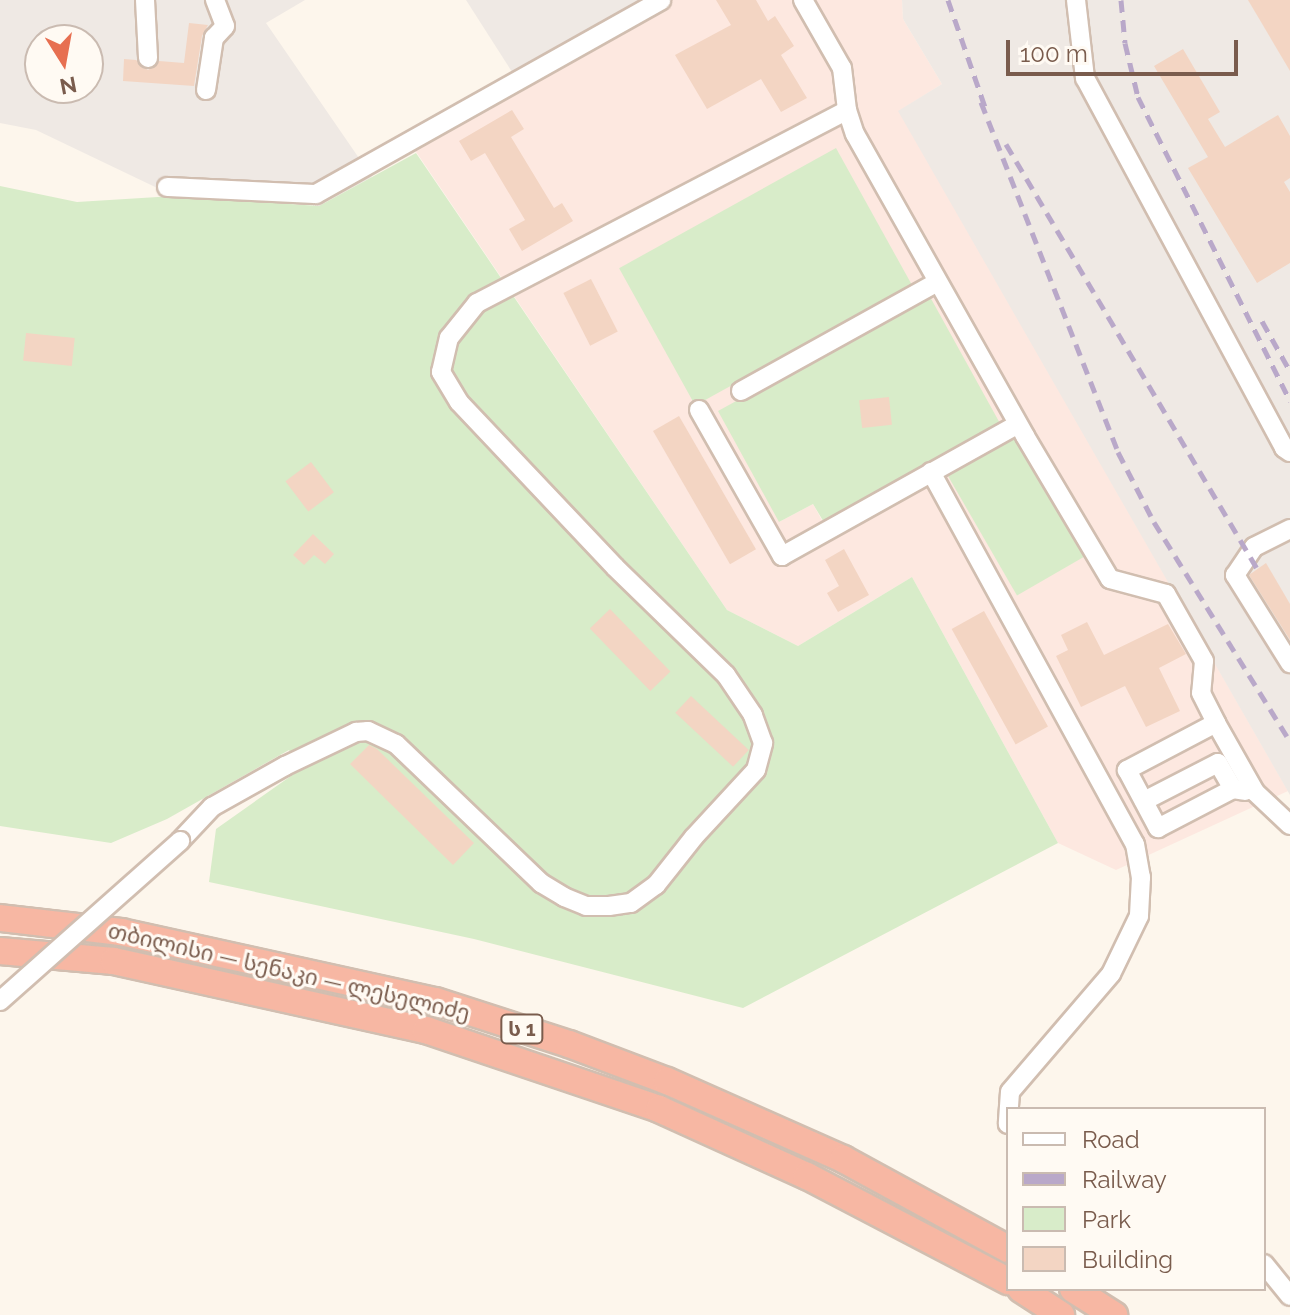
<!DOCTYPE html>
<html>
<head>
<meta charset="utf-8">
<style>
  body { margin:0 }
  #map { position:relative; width:1290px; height:1315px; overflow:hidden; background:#fdf6ec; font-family:Raleway,"Noto Sans Georgian",sans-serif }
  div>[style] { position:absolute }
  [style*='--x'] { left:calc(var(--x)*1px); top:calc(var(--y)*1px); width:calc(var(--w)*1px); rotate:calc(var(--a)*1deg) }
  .commercial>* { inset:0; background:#fde8e0 }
  .industrial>* { inset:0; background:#efe9e4 }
  .green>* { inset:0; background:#d8ecc9; transform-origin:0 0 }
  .building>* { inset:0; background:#f3d5c3; transform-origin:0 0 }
  .roads { filter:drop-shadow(2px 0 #d1beb0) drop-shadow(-2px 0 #d1beb0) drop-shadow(0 2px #d1beb0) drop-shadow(0 -2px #d1beb0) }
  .minor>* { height:18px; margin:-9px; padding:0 9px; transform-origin:9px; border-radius:9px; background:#fff }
  .highway>* { height:26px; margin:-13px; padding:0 13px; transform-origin:13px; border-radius:13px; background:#f7b7a3 }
  .rail>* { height:5px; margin-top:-2.5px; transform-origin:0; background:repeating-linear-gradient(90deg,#b9a8c9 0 12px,transparent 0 20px) }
  .bridges { filter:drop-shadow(2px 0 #d1beb0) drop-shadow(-2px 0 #d1beb0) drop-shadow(0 2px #d1beb0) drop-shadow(0 -2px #d1beb0) }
  .minor-bridge>* { height:18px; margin:-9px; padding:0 9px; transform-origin:9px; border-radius:9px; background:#fff }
  span { translate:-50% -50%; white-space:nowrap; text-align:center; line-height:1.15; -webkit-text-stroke:6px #fffaf3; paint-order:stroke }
  .shield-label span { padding:2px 6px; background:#fffaf3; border:2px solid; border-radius:6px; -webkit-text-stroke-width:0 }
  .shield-label { font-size:20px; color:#7a5c4d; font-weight:700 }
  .street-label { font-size:22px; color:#7a5c4d }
  .legend { position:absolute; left:1006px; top:1107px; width:260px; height:184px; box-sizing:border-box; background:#fffaf3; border:2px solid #cabbb1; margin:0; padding:10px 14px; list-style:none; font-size:24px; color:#7a5c4d }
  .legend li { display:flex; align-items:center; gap:16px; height:40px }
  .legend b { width:40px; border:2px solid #cabbb1 }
  .north { position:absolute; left:24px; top:24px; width:80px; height:80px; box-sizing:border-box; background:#fffaf3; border:2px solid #cabbb1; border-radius:50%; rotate:169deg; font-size:22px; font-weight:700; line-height:32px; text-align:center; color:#7a5c4d }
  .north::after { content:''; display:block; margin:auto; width:28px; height:36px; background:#e76f51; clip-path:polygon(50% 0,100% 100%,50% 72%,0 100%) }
  .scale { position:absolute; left:1006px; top:40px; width:232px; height:36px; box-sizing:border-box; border:4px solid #7a5c4d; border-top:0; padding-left:10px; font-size:24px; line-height:28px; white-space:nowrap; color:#7a5c4d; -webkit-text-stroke:6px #fffaf3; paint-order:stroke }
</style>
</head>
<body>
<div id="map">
  <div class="commercial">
    <div style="clip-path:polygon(evenodd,645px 0,902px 0,903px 19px,942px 84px,899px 111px,1288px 791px,1116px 870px,1058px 843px,912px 577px,798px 646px,727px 610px,406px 137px,645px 0,929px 295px,824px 524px,813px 504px,779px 522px,929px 295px)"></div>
  </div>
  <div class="industrial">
    <div style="clip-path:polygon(evenodd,0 0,305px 0,266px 23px,372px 177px,319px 206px,174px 196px,36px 130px,0 123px,0 0,40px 40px,88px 40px,88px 88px,40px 88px,40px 40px)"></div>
    <div style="clip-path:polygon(466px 0,645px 0,514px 75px)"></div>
    <div style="clip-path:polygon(902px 0,1290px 0,1290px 795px,898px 111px,942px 84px,903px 19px)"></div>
  </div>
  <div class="green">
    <div style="left:836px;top:148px;width:157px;height:248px;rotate:61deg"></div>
    <div style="clip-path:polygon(416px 153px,727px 610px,798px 646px,912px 577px,1058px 843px,743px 1008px,474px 939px,209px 882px,216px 829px,298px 771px,289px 750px,167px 819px,111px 843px,0 826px,0 186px,77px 202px,174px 196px,319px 206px)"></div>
    <div style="clip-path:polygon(929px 295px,1002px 427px,825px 524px,813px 504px,779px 522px,718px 411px)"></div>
    <div style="left:1019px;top:435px;width:138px;height:82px;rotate:60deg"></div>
  </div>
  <div class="building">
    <div style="clip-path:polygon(716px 0,756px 0,768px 21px,775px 16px,794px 46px,781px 55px,807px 98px,781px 112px,761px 79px,707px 109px,675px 55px,731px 25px)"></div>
    <div style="clip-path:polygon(1248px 0,1290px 0,1290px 71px)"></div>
    <div style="clip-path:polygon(189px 23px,208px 25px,202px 36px,194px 86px,123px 81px,124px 59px,136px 60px,148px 70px,159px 61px,184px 63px)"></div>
    <div style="clip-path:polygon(1183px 49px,1220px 112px,1208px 119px,1225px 147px,1278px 115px,1290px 136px,1290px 178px,1284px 182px,1290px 192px,1290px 263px,1257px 283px,1188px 168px,1208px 157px,1154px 66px)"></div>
    <div style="clip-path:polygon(512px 110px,524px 129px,511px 137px,554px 208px,562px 203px,573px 221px,522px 251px,509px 229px,525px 220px,485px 153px,471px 161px,459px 141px)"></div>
    <div style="left:591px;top:279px;width:59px;height:31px;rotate:63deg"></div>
    <div style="left:26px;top:333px;width:49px;height:28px;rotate:6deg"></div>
    <div style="left:889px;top:397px;width:28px;height:30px;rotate:84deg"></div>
    <div style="left:679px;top:416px;width:154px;height:30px;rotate:60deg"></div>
    <div style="left:311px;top:462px;width:38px;height:32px;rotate:53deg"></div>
    <div style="clip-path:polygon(313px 534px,334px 554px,325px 564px,314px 555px,304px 565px,293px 555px)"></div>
    <div style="clip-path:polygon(844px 549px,869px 595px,838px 612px,827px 593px,839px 586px,825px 560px)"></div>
    <div style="clip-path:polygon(1266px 563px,1290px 604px,1290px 640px,1249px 575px)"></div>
    <div style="left:610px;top:609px;width:87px;height:28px;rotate:46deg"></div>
    <div style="left:984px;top:611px;width:132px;height:37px;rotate:61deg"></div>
    <div style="clip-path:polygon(1087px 622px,1104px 655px,1168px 624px,1186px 654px,1159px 668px,1180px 711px,1146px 727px,1125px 686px,1081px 707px,1056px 656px,1068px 650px,1061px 635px)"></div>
    <div style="left:691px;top:696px;width:79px;height:23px;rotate:43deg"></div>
    <div style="clip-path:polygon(369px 745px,377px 749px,474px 843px,453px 865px,350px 764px)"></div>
  </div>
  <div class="roads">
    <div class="minor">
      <div style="--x:145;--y:0;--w:58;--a:87"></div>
      <div style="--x:803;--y:0;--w:78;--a:60.2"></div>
      <div style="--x:842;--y:68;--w:42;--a:83.2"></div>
      <div style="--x:847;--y:110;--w:25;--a:72"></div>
      <div style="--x:855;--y:134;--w:347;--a:60.6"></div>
      <div style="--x:1025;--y:436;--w:166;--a:59.3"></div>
      <div style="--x:1110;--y:579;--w:58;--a:15"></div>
      <div style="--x:1166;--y:594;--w:77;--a:60.4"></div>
      <div style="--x:1204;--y:661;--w:32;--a:95"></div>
      <div style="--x:1201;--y:693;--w:34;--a:63"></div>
      <div style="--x:1216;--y:723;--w:79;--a:60.5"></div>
      <div style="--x:1255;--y:792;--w:48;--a:43.3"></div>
      <div style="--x:1076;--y:0;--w:79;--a:83.4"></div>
      <div style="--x:1085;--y:78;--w:420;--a:61.7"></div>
      <div style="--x:1284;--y:448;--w:7;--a:34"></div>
      <div style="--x:206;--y:90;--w:53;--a:-81.3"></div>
      <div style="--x:214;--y:38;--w:16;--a:-47"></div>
      <div style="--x:225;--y:26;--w:28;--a:-111"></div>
      <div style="--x:167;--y:187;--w:149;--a:2.7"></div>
      <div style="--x:316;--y:194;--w:396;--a:-29.3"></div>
      <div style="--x:741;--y:391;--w:225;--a:-29"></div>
      <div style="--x:699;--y:410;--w:168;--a:60.4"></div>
      <div style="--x:782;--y:556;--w:270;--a:-29.2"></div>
      <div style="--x:931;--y:472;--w:424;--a:61.3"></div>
      <div style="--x:1135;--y:844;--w:34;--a:80"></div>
      <div style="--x:1141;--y:877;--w:39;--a:93"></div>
      <div style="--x:1139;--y:916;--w:64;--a:115.8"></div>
      <div style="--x:1111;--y:974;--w:155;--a:130.6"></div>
      <div style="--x:1010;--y:1092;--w:32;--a:94"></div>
      <div style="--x:1290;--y:529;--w:40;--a:153.4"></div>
      <div style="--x:1254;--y:547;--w:34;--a:124"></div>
      <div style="--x:1235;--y:575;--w:104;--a:58"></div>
      <div style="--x:1216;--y:723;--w:101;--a:152.2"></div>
      <div style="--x:1127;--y:770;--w:66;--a:61.9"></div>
      <div style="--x:1158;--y:828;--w:85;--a:-27.5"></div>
      <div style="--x:1144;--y:801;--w:83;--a:-27.2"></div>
      <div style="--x:1218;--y:763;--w:30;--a:60"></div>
      <div style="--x:1233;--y:789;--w:12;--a:9"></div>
      <div style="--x:180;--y:841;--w:47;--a:-46.7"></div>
      <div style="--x:212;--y:807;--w:84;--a:-29.3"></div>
      <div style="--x:285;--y:766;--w:79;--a:-25.6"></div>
      <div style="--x:356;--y:732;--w:12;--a:-5"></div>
      <div style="--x:368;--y:731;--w:31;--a:25"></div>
      <div style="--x:396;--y:744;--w:201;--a:43.8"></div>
      <div style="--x:541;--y:883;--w:27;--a:31"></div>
      <div style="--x:564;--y:897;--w:24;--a:22"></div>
      <div style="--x:586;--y:906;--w:23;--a:0"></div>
      <div style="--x:609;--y:906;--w:22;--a:-8"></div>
      <div style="--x:631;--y:903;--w:31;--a:-36"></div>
      <div style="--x:656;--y:885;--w:61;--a:-51.6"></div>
      <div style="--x:694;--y:837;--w:91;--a:-47.2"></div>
      <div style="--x:756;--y:770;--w:28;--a:-75"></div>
      <div style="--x:763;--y:743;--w:30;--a:-110"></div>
      <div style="--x:753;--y:715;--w:48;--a:-124"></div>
      <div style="--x:726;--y:675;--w:155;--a:-135.8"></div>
      <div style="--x:615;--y:567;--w:227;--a:-133.4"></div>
      <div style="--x:459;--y:402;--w:35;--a:-121"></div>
      <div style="--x:441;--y:372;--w:35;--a:-77"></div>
      <div style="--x:449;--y:338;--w:45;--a:-51.3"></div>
      <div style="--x:477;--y:303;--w:417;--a:-27.5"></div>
      <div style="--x:1264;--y:1264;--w:41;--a:50.9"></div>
    </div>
    <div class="highway">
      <div style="--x:0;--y:918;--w:122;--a:6.6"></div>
      <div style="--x:121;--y:932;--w:322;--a:12.4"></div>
      <div style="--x:436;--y:1001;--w:140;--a:17.9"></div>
      <div style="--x:569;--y:1044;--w:105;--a:20.7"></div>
      <div style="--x:667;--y:1081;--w:193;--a:23.9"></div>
      <div style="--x:843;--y:1159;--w:188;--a:28.6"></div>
      <div style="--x:0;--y:951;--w:114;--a:5"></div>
      <div style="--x:114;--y:961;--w:320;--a:12.5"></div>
      <div style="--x:426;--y:1030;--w:246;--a:18.7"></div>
      <div style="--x:659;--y:1109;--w:162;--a:24.4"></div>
      <div style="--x:807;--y:1176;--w:227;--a:27.6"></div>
      <div style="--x:1021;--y:1289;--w:48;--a:33"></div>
      <div style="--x:1073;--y:1289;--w:49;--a:32.4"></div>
    </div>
  </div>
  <div class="rail">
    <div style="--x:948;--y:0;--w:116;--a:70.9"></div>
    <div style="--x:1121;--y:0;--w:43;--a:84.7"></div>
    <div style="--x:1125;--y:43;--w:56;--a:76.5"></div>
    <div style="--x:1138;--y:97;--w:340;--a:63.4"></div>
    <div style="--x:981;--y:102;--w:376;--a:68.6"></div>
    <div style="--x:1118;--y:452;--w:79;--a:62.8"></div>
    <div style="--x:1154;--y:522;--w:258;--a:58.2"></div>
    <div style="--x:1006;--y:144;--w:493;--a:59.4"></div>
    <div style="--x:1262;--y:321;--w:57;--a:60.8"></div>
  </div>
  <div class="bridges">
    <div class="minor-bridge">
      <div style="--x:0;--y:1001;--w:241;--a:-41.6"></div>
    </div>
  </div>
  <div class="shield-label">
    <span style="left:522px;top:1029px">ს 1</span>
  </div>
  <div class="street-label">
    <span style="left:289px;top:972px;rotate:13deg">თბილისი — სენაკი — ლესელიძე</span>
  </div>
  <ul class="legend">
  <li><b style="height:10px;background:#fff"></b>Road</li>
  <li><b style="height:10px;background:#b9a8c9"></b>Railway</li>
  <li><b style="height:22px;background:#d8ecc9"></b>Park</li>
  <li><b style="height:22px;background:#f3d5c3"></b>Building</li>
  </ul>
  <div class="north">N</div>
  <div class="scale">100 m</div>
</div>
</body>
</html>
